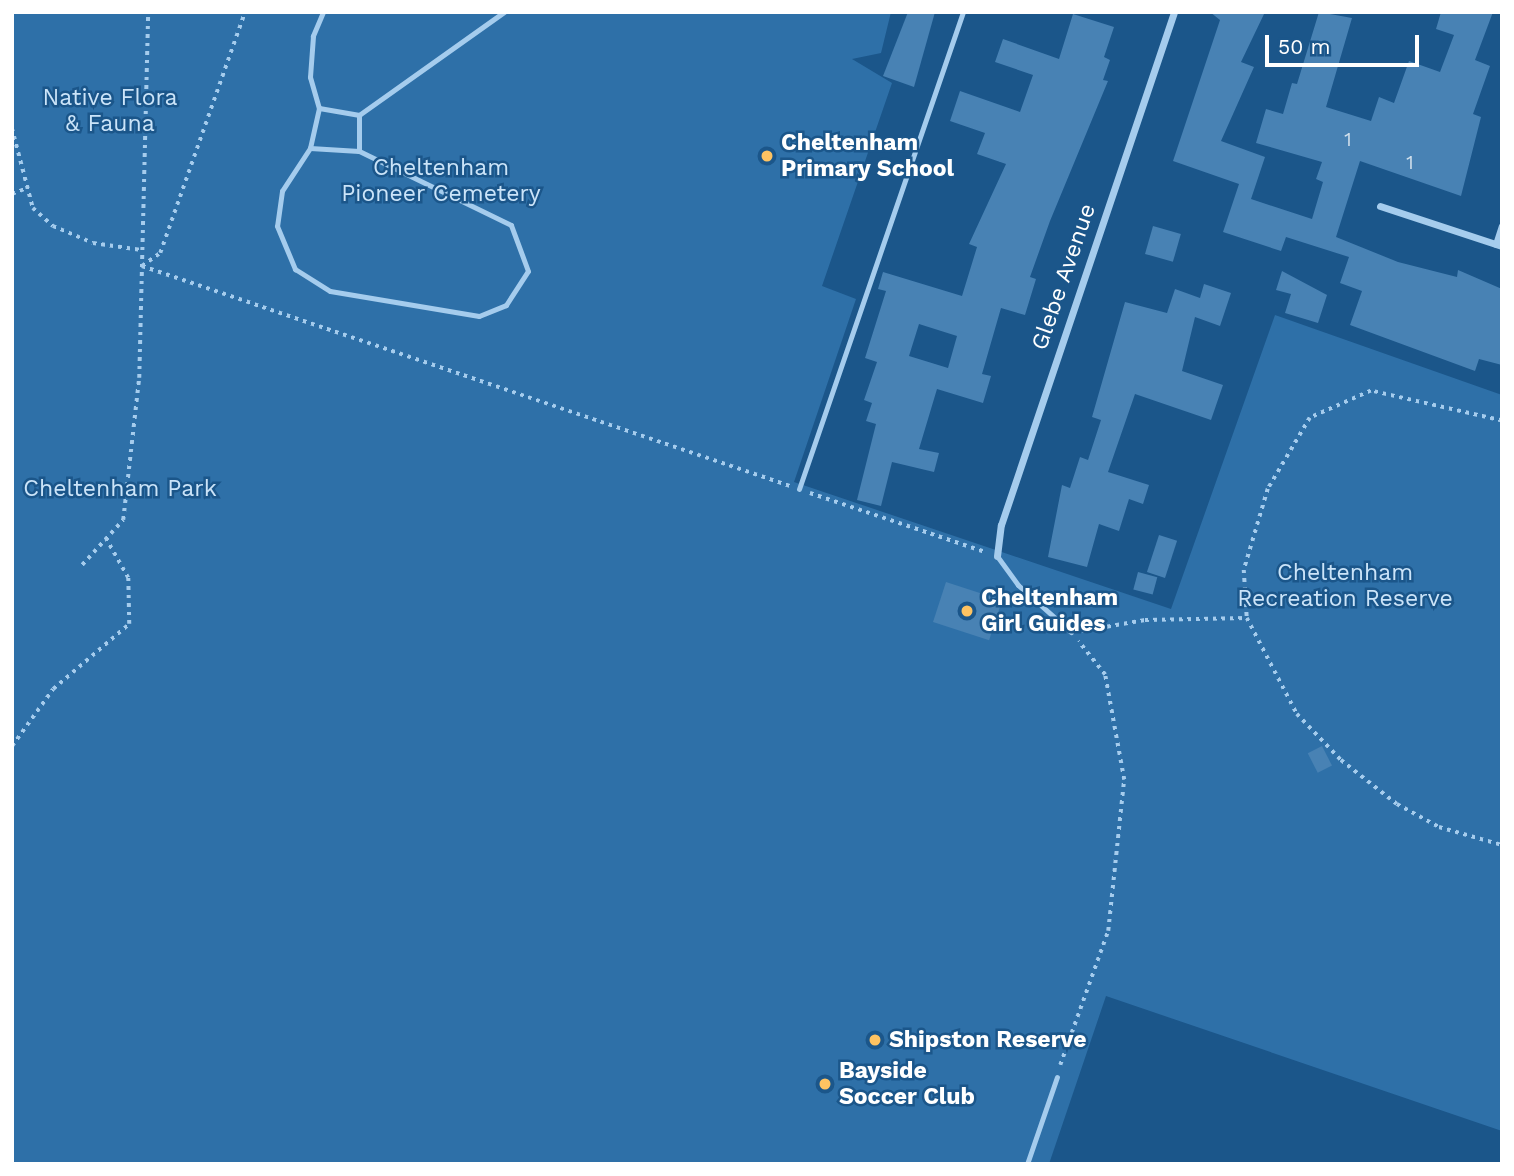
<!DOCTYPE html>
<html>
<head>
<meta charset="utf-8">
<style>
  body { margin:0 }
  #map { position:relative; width:1514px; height:1176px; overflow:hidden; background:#1b568a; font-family:"Work Sans",sans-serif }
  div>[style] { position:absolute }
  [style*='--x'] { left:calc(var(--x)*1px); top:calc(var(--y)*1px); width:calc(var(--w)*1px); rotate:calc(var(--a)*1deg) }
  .green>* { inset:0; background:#2e70a8 }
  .building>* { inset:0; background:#4882b4; transform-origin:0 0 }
  .path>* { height:3.5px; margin-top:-1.75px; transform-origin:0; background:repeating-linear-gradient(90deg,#a5cced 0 3.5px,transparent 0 8.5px) }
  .service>* { height:5px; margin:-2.5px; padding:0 2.5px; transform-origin:2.5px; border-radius:2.5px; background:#a5cced }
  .minor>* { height:7px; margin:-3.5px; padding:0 3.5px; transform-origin:3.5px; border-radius:3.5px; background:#a5cced }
  .dots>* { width:19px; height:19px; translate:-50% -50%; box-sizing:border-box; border:4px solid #1b568a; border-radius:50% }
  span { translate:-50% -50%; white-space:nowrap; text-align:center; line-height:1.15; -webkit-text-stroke:5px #1b568a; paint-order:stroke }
  .number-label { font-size:19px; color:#d1e0ec }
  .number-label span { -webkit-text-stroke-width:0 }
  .park-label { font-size:23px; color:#cbe4f9 }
  .poi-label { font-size:23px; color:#fff; font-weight:700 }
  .left { translate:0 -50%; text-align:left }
  .street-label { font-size:23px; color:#fff }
  .frame { position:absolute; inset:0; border:14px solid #fff; pointer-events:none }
  .scale { position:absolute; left:1265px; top:35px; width:154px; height:32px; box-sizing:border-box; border:4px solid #fff; border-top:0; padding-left:9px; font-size:21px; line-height:24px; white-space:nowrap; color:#fff; -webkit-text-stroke:5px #1b568a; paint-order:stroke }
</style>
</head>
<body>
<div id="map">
  <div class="green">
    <div style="clip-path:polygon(12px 12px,891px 12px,881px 53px,852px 59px,892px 83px,822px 286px,856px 299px,794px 482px,1171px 609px,1275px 315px,1502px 395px,1502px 1131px,1106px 996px,1049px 1164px,12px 1164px)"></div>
  </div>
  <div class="building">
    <div style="clip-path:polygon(908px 12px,935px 12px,914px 87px,883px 76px)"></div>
    <div style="clip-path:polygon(1210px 12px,1265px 12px,1241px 62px,1254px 67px,1221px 141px,1265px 157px,1251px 199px,1312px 219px,1323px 182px,1316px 179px,1322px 162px,1256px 143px,1266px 109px,1283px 114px,1292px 83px,1297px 84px,1319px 12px,1352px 18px,1326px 107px,1371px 121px,1379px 97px,1394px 103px,1409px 61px,1440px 72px,1454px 35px,1436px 29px,1441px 12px,1493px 12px,1475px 60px,1490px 66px,1473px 114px,1481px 117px,1461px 196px,1360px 161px,1336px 237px,1398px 262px,1457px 277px,1458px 270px,1502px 289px,1502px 365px,1479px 359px,1475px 371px,1350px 325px,1362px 291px,1340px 283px,1349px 257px,1286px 237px,1281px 251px,1223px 232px,1239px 184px,1173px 161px,1220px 20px)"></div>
    <div style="clip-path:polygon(evenodd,1073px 14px,1114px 27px,1104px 57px,1110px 60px,1103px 80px,1108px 81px,1050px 221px,1030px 277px,1036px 279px,1025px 315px,1001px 308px,982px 374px,991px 376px,983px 403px,937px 389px,919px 449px,939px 453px,934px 472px,892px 462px,881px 506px,857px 500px,876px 424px,866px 421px,872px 403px,864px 400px,877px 362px,865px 358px,886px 291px,878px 289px,883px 272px,962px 296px,977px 247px,969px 244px,1006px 164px,977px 154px,985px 133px,950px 121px,960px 91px,1020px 112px,1033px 75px,995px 62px,1003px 39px,1059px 59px,1073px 14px,919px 324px,957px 336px,948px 368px,909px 356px,919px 324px)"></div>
    <div style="left:1153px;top:226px;width:29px;height:29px;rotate:16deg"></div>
    <div style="clip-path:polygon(1282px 271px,1327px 295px,1318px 323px,1285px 313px,1291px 294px,1276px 290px)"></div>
    <div style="clip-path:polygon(1204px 284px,1231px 293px,1220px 326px,1195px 317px,1182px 371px,1223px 385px,1211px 420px,1135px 394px,1108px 472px,1149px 485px,1143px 504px,1129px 499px,1119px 531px,1099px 524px,1087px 567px,1048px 557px,1062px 485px,1070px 488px,1080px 457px,1088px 460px,1101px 420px,1092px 417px,1125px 302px,1167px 313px,1175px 289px,1200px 298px)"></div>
    <div style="left:1159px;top:535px;width:19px;height:39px;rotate:18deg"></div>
    <div style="left:1138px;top:572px;width:20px;height:18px;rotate:15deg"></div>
    <div style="left:946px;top:582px;width:59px;height:42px;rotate:18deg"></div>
    <div style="left:1322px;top:746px;width:22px;height:16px;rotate:63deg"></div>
  </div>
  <div class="path">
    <div style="--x:12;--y:128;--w:83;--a:75.3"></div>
    <div style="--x:33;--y:208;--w:27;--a:42"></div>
    <div style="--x:53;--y:226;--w:43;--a:23"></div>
    <div style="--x:93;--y:243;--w:49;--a:8.1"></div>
    <div style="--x:12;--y:194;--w:16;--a:-22"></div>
    <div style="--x:142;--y:266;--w:684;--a:18.75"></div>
    <div style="--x:142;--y:266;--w:22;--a:-36"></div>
    <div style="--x:160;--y:253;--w:256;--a:-70.6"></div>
    <div style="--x:1502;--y:421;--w:134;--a:-167.1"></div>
    <div style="--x:1371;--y:391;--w:67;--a:156.1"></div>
    <div style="--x:1310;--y:418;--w:82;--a:120.6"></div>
    <div style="--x:1268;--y:489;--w:84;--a:106.5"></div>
    <div style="--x:1244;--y:570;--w:48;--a:86.4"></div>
    <div style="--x:1247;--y:618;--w:108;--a:62.5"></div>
    <div style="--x:1297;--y:714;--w:64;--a:46.3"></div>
    <div style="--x:1341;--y:760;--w:71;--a:38.2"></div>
    <div style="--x:1397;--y:804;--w:48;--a:28.7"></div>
    <div style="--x:1439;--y:827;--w:66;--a:15.9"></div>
    <div style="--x:810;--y:493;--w:185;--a:18.6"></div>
    <div style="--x:82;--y:565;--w:61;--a:-47.7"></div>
    <div style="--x:123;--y:520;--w:143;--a:-83.6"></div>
    <div style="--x:139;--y:378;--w:366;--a:-88.6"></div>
    <div style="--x:1082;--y:631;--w:64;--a:-9.9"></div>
    <div style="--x:1145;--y:620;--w:102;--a:-1.1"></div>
    <div style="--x:12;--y:746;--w:70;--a:-54.3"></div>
    <div style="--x:53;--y:689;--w:100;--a:-40.5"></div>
    <div style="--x:129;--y:624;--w:46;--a:-91.2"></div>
    <div style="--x:128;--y:578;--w:45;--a:-119.4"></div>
    <div style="--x:1060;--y:1065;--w:142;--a:-70.3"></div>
    <div style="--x:1108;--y:931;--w:152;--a:-84"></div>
    <div style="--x:1124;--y:780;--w:107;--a:-100.3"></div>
    <div style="--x:1105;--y:675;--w:43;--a:-128.5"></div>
  </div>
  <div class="service">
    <div style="--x:323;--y:12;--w:26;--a:113"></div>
    <div style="--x:313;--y:36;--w:41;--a:94.2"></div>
    <div style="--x:310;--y:77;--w:32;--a:74"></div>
    <div style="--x:319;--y:108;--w:41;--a:102.7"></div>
    <div style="--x:310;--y:148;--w:51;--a:123.1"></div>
    <div style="--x:282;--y:191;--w:35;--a:98"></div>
    <div style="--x:277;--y:226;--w:47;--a:67.3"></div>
    <div style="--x:295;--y:269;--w:41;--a:32.2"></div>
    <div style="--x:330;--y:291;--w:151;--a:9.5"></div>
    <div style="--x:479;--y:316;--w:29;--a:-22"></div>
    <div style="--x:506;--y:305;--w:40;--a:-57.1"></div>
    <div style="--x:528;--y:271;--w:49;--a:-110.3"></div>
    <div style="--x:511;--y:225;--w:169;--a:-154"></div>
    <div style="--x:359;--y:151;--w:36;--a:-90"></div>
    <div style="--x:359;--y:115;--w:178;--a:-35.4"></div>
    <div style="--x:319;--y:108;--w:41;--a:9.9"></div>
    <div style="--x:310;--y:148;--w:49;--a:3.5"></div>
    <div style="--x:799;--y:489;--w:504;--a:-71.03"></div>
    <div style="--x:997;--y:556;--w:36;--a:54"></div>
    <div style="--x:1018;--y:585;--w:71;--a:41.6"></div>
    <div style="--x:1027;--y:1164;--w:92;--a:-71"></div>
  </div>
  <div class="minor">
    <div style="--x:1380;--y:206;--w:128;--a:18.2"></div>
    <div style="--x:1496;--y:244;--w:19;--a:-72"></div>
    <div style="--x:997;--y:556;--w:31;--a:-83"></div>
    <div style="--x:1001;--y:525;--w:541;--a:-71.36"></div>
  </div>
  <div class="dots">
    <div style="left:767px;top:156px;background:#fec362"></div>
    <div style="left:967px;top:611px;background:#fec362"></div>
    <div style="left:875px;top:1040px;background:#fec362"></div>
    <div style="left:825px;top:1084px;background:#fec362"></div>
  </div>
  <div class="number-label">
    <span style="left:1348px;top:140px">1</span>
    <span style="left:1410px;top:163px">1</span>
  </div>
  <div class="park-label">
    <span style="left:110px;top:111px">Native Flora<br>&amp; Fauna</span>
    <span style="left:441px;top:181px">Cheltenham<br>Pioneer Cemetery</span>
    <span style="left:120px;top:489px">Cheltenham Park</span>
    <span style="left:1345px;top:586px">Cheltenham<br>Recreation Reserve</span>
  </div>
  <div class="poi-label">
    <span class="left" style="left:781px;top:156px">Cheltenham<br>Primary School</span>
    <span class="left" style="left:981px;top:611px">Cheltenham<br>Girl Guides</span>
    <span class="left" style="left:889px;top:1040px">Shipston Reserve</span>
    <span class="left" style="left:839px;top:1084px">Bayside<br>Soccer Club</span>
  </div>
  <div class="street-label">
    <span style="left:1064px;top:277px;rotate:-71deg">Glebe Avenue</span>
  </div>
  <div class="frame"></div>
  <div class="scale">50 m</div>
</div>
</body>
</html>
